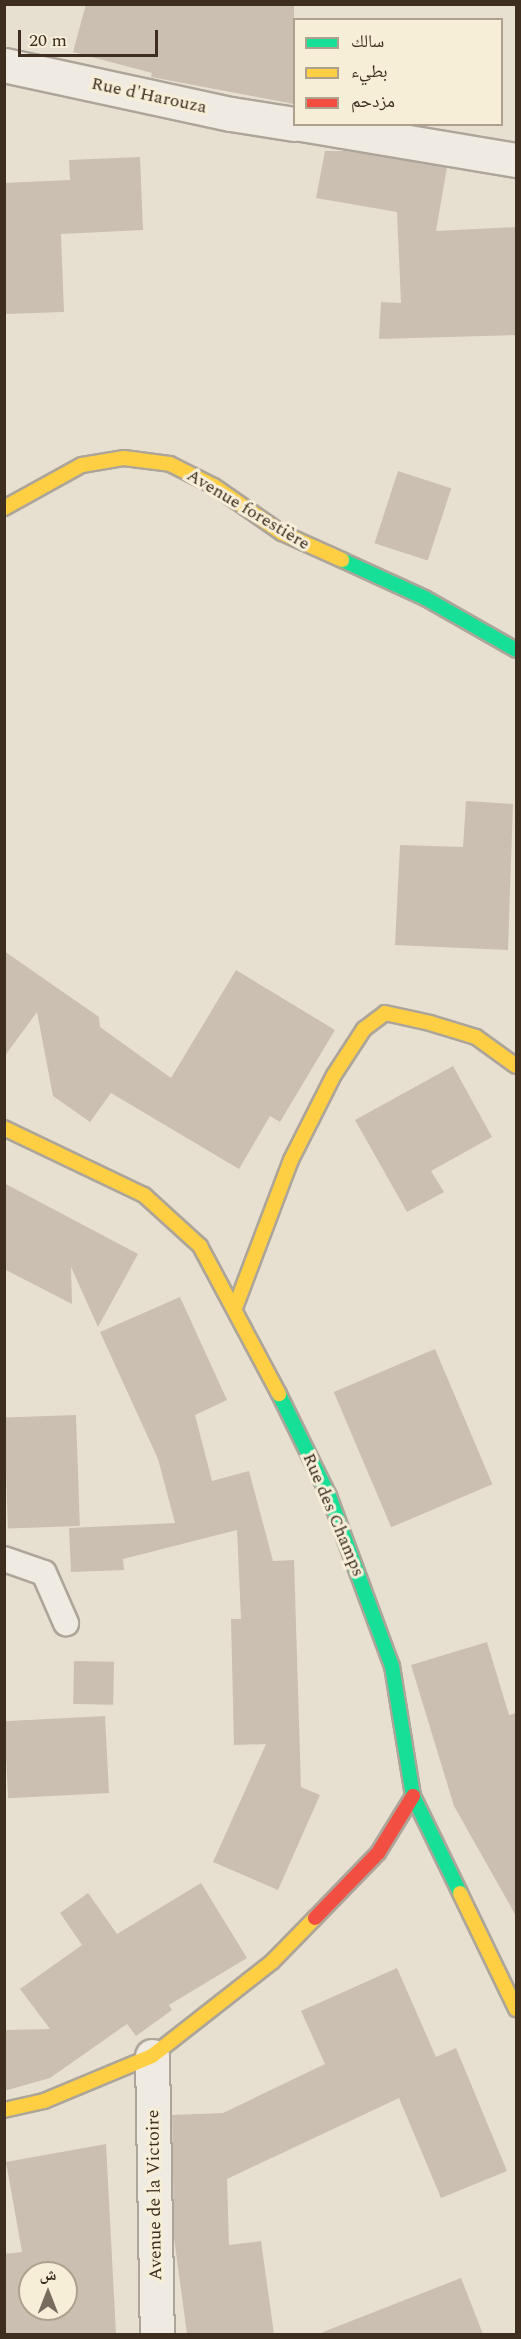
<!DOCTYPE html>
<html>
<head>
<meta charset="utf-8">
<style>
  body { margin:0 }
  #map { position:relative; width:521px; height:2339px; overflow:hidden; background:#e7e0d1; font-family:Spectral,"Noto Naskh Arabic",serif }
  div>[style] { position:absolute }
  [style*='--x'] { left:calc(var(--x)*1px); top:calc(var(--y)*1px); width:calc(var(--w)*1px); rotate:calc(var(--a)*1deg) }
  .building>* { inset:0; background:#cbbfb2; transform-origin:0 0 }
  .roads { filter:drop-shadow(2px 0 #ada599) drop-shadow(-2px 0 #ada599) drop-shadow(0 2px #ada599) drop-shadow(0 -2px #ada599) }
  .lane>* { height:24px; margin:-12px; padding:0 12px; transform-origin:12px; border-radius:12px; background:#efebe3 }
  .street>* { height:33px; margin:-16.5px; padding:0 16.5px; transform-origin:16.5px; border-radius:16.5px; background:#efebe3 }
  .fast>* { height:14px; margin:-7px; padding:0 7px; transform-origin:7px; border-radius:7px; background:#16e098 }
  .slow>* { height:14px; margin:-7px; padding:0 7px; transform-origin:7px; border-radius:7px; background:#ffcf43 }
  .jam>* { height:14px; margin:-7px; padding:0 7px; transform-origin:7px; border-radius:7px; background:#f24e42 }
  span { translate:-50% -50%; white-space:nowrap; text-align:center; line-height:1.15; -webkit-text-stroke:6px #f7eed8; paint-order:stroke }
  .street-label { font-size:18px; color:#3d2e20 }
  .frame { position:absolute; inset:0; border:6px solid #3d2e20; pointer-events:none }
  .legend { position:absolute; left:293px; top:18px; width:210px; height:108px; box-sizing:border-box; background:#f7eed8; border:2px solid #ada18e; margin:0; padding:8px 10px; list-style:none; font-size:18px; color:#3d2e20 }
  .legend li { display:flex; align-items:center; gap:12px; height:30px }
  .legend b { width:30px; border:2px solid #ada18e }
  .north { position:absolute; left:18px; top:2261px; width:60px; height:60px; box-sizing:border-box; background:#f7eed8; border:2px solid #ada18e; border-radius:50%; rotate:0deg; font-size:16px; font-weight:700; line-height:24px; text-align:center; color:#3d2e20 }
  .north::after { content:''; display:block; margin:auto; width:21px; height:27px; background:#786c5e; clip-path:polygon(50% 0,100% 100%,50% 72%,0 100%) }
  .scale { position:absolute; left:18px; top:30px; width:140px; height:27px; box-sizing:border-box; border:3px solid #3d2e20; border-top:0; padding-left:8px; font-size:18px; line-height:21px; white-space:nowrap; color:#3d2e20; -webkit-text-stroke:4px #f7eed8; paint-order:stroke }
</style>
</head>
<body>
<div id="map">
  <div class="building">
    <div style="clip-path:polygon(86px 4px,294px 4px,294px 104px,151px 77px,152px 73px,73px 52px)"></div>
    <div style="clip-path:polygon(325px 151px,346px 151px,447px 167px,436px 231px,516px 227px,516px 335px,379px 339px,381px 302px,401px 303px,397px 212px,316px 198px)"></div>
    <div style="clip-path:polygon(140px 157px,143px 230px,61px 234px,64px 312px,4px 314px,4px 183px,70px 180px,69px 160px)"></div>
    <div style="left:398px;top:471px;width:56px;height:76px;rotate:18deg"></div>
    <div style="clip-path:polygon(466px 801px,513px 804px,508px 950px,395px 945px,400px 845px,463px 847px)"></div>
    <div style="clip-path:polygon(4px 951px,99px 1017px,100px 1027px,171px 1078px,236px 970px,335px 1030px,280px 1122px,270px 1116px,239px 1169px,111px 1093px,90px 1122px,53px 1096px,37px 1012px,4px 1057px)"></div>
    <div style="clip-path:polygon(453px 1066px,492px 1137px,431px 1171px,444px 1192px,407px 1212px,355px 1120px)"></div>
    <div style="clip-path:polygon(4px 1183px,138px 1254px,98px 1327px,71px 1267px,72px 1304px,4px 1269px)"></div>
    <div style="clip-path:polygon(180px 1297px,227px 1400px,195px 1415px,212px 1481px,249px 1471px,273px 1561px,294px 1560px,301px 1787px,320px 1795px,278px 1890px,213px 1862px,266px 1744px,234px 1745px,231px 1619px,241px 1619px,237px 1530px,123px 1559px,124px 1570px,71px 1572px,69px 1528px,175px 1523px,158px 1459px,100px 1332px)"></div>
    <div style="left:435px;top:1349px;width:147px;height:110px;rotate:67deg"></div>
    <div style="left:76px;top:1415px;width:111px;height:72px;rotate:88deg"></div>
    <div style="clip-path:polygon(487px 1642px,509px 1715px,516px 1713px,516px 1916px,454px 1806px,411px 1665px)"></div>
    <div style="left:74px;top:1661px;width:40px;height:43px;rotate:1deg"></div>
    <div style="left:105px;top:1716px;width:77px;height:101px;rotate:87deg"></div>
    <div style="clip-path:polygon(201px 1883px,247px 1958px,169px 2005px,172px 2010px,136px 2036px,127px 2024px,50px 2078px,4px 2091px,4px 2030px,50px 2029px,20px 1989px,82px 1945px,60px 1913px,88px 1893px,117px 1934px)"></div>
    <div style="clip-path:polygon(397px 1968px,436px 2057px,456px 2048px,507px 2171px,441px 2198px,399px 2098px,227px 2179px,229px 2245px,261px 2241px,274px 2334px,187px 2334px,174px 2238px,172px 2115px,223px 2113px,325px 2064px,301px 2011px)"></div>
    <div style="clip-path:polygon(evenodd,106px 2144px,116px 2334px,4px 2334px,4px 2254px,22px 2252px,6px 2162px,106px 2144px,30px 2273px,66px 2273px,66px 2309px,30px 2309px,30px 2273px)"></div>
    <div style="clip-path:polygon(461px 2278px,483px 2334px,323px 2334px,323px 2332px)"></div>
  </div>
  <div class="roads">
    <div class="lane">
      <div style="--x:4;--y:1559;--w:42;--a:19.3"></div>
      <div style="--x:44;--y:1573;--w:55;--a:66.3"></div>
    </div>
    <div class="street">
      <div style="--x:4;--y:65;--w:232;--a:12.2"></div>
      <div style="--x:231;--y:114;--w:64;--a:9"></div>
      <div style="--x:301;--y:124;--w:218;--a:9.5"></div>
      <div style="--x:152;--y:2056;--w:278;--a:89"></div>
    </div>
    <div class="fast">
      <div style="--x:342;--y:560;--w:91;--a:24.6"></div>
      <div style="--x:425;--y:598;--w:105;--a:29.7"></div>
      <div style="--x:279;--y:1394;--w:114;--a:63.9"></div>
      <div style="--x:329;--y:1496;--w:181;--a:69.7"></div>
      <div style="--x:392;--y:1666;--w:132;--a:80.8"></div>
      <div style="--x:413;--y:1796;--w:108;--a:64.1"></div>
    </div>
    <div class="slow">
      <div style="--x:4;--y:508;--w:89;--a:-28.9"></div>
      <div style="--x:82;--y:465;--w:43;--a:-9.5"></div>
      <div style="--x:124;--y:458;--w:46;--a:7.4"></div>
      <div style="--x:170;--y:464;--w:49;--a:26.6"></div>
      <div style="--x:214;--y:486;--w:83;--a:34.7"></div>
      <div style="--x:282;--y:533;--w:66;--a:24.2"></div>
      <div style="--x:4;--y:1128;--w:155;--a:25.6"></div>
      <div style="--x:144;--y:1195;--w:76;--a:42.3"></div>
      <div style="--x:200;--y:1246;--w:168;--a:61.9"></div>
      <div style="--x:235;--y:1308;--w:158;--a:-69.3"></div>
      <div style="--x:291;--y:1160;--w:95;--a:-63.2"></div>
      <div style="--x:334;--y:1075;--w:55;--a:-56.9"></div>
      <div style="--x:364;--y:1029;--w:26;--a:-37"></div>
      <div style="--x:385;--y:1013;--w:46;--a:12.5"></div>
      <div style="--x:430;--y:1023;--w:48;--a:16.9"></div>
      <div style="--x:476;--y:1037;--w:49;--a:35.9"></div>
      <div style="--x:460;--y:1893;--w:129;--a:64.2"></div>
      <div style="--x:4;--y:2110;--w:41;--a:-12.7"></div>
      <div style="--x:44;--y:2101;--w:117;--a:-22.6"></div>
      <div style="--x:152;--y:2056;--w:152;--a:-38.1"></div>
      <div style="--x:272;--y:1962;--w:62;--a:-45.7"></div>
    </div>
    <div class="jam">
      <div style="--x:315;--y:1918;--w:91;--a:-45.9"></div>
      <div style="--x:378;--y:1853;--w:67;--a:-58.4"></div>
    </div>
  </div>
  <div class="street-label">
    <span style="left:149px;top:96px;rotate:12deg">Rue d'Harouza</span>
    <span style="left:248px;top:510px;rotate:31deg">Avenue forestière</span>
    <span style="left:333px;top:1515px;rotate:67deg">Rue des Champs</span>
    <span style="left:155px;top:2195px;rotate:-91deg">Avenue de la Victoire</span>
  </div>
  <div class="frame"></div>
  <ul class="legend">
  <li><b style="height:8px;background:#16e098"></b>سالك</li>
  <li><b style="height:8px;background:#ffcf43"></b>بطيء</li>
  <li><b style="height:8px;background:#f24e42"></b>مزدحم</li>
  </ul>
  <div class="north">ش</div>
  <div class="scale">20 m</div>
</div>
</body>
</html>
